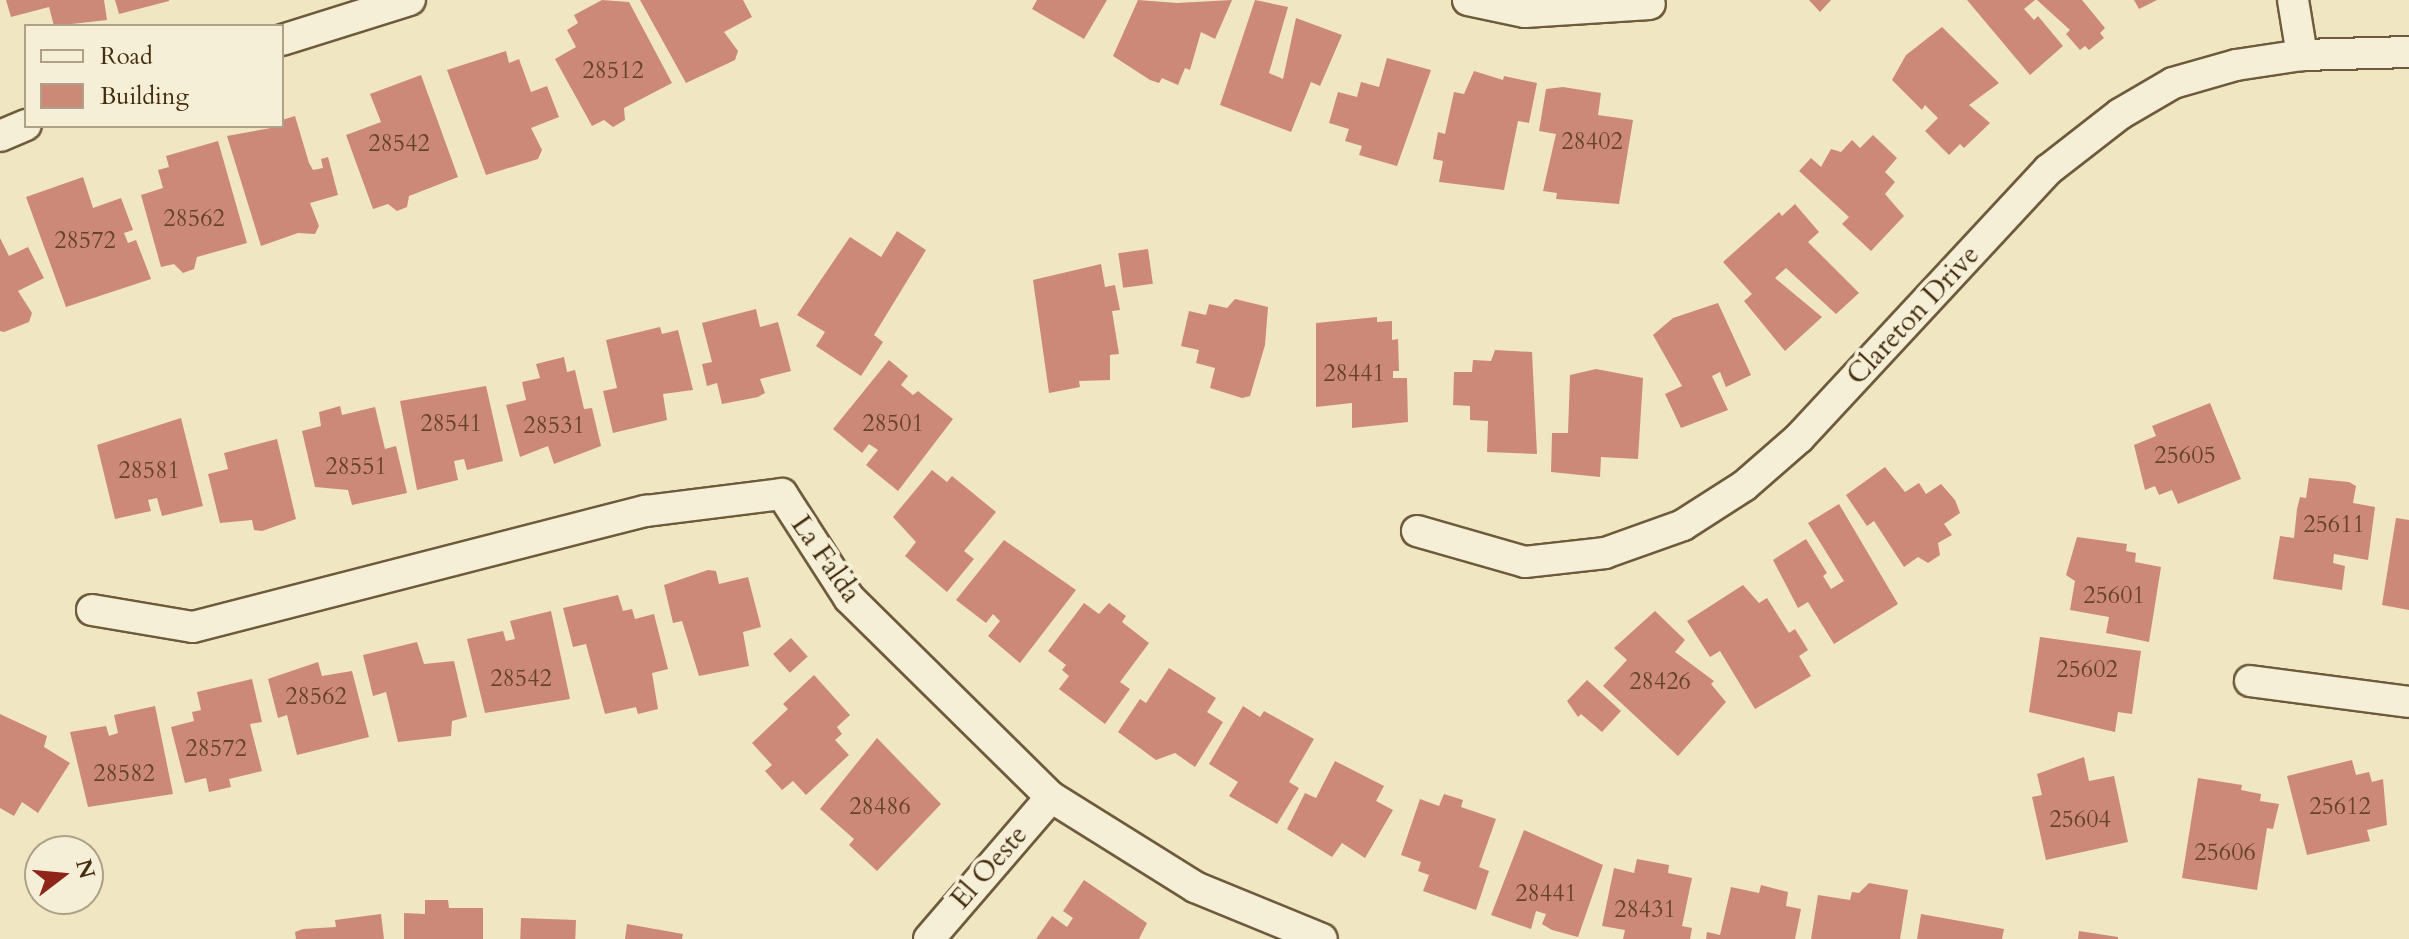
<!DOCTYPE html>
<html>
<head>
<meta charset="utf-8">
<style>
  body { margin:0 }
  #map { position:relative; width:2409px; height:939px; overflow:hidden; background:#f0e6c2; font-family:Cardo,serif }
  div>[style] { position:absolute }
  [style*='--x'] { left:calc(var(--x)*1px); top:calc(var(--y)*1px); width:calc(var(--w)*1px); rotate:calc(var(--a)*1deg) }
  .building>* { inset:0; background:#cd8977; transform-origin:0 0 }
  .roads { filter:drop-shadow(2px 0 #6f5b3c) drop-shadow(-2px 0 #6f5b3c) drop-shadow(0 2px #6f5b3c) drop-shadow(0 -2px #6f5b3c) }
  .minor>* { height:30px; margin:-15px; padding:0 15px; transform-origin:15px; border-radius:15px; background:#f5efd7 }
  span { translate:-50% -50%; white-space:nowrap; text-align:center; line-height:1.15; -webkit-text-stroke:8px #f5efd7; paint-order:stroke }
  .number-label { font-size:24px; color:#664429 }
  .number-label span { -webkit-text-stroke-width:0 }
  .street-label { font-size:28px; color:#442d0f }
  .legend { position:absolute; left:24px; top:24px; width:260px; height:104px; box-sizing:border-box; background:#f5efd7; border:2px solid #aea187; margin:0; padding:10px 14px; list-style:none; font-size:24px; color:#442d0f }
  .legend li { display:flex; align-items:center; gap:16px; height:40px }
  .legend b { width:40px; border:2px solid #aea187 }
  .north { position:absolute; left:24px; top:835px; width:80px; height:80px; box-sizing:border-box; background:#f5efd7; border:2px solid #aea187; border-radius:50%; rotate:74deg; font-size:22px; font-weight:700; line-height:32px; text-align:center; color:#442d0f }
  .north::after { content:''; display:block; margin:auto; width:28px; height:36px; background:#8f2418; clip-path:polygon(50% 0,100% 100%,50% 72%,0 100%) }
</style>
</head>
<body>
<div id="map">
  <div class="building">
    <div style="clip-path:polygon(6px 0,104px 0,107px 20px,54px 26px,49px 7px,11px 17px)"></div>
    <div style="clip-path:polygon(115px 0,169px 0,169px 1px,119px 14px)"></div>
    <div style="clip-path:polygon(602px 0,629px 2px,672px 83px,624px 108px,625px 120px,613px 127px,604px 120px,592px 126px,555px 59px,576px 47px,567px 30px,578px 23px,574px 15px)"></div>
    <div style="clip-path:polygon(640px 0,743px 0,752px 17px,724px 32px,738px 51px,735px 60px,686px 83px)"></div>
    <div style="clip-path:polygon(1037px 0,1107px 0,1084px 39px,1032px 9px)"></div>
    <div style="clip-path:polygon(1138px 0,1177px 3px,1232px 0,1215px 39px,1201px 32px,1190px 70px,1185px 68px,1178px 85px,1162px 78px,1159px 83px,1150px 80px,1113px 56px)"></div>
    <div style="clip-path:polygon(1255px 0,1288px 7px,1269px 73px,1283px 79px,1296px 18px,1342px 35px,1320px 86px,1311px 82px,1291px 132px,1220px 105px)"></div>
    <div style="clip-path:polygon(1809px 0,1831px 0,1820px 12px)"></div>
    <div style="clip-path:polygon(1967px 0,2035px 0,2024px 9px,2034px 20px,2038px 16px,2063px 46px,2030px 75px)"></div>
    <div style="clip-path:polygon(2037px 0,2082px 0,2105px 28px,2100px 33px,2104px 38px,2089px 50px,2085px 46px,2080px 50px,2066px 34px,2070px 30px)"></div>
    <div style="clip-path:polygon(2134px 0,2157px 0,2139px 9px)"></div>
    <div style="clip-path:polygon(1942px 27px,1999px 83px,1969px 105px,1990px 123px,1964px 148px,1960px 144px,1949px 155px,1925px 131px,1938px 118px,1925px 105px,1922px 110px,1892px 80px,1906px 55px)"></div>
    <div style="clip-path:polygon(506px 51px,509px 63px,519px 59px,531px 92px,547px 86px,559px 117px,531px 128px,542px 150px,538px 159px,486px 175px,447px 70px)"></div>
    <div style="clip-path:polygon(1387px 58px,1431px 70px,1397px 166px,1359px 155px,1362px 146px,1345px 141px,1349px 129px,1329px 123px,1338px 92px,1357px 97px,1361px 82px,1379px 87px)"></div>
    <div style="clip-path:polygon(1474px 71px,1503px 80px,1504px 76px,1537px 83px,1529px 123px,1518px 121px,1504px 190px,1439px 182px,1443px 161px,1433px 159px,1438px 132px,1445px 134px,1454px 92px,1464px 94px)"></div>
    <div style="clip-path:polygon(421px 75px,458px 177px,409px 196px,407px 207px,397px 211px,388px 204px,373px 209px,346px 135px,381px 122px,370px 94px)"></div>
    <div style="clip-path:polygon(1563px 87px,1601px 93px,1598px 115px,1633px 120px,1619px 204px,1556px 199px,1557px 193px,1543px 191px,1556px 134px,1539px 131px,1546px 89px)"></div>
    <div style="clip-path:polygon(295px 116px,309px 163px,313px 170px,323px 168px,321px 159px,328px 157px,338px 195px,310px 203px,319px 226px,315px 234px,298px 233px,261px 246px,227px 136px,282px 126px,282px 120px)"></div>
    <div style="clip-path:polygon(1873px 135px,1897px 158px,1885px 172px,1895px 182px,1885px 194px,1904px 216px,1871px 251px,1842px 224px,1849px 217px,1799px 171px,1811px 158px,1821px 167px,1831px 149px,1841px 152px,1852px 140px,1860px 148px)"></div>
    <div style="clip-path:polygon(218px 141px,247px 243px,197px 257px,194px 269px,183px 273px,174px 264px,161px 267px,141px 195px,163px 188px,158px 170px,169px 167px,166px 156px)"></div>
    <div style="clip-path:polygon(83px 177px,93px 208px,121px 198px,133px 230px,124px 233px,128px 243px,136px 240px,151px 279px,66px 307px,26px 197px)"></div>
    <div style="clip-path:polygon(1795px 204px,1819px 232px,1808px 242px,1859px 293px,1836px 314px,1786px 268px,1775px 278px,1822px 317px,1785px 351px,1744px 301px,1752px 294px,1723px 262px,1779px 212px,1782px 216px)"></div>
    <div style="clip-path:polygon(897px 231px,926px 250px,874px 335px,883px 342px,861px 376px,816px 346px,825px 332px,797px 315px,850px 237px,881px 257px)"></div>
    <div style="clip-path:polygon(0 238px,9px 256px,28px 247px,44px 278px,18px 291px,32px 313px,29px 322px,4px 332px,0 331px)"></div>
    <div style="left:1148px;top:249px;width:35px;height:30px;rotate:82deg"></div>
    <div style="clip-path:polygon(1101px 264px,1105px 287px,1115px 285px,1120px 310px,1112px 311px,1119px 354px,1110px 355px,1110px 380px,1079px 381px,1080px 387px,1049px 393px,1033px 280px)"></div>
    <div style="clip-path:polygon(1235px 299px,1268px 307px,1265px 345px,1250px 396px,1242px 398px,1210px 388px,1215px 368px,1196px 363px,1199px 350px,1181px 346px,1189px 311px,1206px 315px,1209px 304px,1227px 308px)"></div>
    <div style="clip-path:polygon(1718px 303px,1751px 375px,1726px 387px,1720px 372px,1712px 376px,1728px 410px,1681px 428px,1665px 394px,1682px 386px,1653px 335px,1673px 318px)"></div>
    <div style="clip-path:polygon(756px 309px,760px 327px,778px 322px,791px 371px,760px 379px,765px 393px,758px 397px,722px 404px,717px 383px,707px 386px,702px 364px,712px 362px,702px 323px)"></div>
    <div style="clip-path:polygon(1377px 317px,1377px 322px,1392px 321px,1392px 340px,1398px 339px,1399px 371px,1393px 371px,1393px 378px,1407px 378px,1408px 422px,1352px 428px,1352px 403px,1316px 407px,1316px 323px)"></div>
    <div style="clip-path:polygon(660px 327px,662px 334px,678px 330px,693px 390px,663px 394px,667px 420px,613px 433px,603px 391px,617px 388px,606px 340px)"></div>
    <div style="clip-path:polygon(1495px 350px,1532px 352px,1537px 454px,1487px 452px,1488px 421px,1470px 420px,1470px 406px,1453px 405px,1454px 372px,1472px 372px,1473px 360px,1491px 361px)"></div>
    <div style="clip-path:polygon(564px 357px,567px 372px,575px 370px,584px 409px,592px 408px,601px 446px,554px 464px,548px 446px,520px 457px,506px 405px,526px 400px,522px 382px,540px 378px,536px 364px)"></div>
    <div style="clip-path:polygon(889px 360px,908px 376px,901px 385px,913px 395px,918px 391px,953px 419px,898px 491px,866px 465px,878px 450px,869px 444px,862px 453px,833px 429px)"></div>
    <div style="clip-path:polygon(1596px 369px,1643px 378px,1638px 459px,1601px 457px,1600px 477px,1551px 472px,1552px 433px,1568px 433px,1570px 375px)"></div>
    <div style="clip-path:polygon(486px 386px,503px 461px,467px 470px,464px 459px,454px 461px,458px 480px,417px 490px,400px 401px)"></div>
    <div style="clip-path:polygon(2210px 403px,2241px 479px,2178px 504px,2172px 490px,2159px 495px,2155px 486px,2145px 490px,2134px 445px,2156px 436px,2152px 426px)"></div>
    <div style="clip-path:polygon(340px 406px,342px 415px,375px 407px,385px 449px,396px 446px,407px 493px,352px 505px,348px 490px,315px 487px,302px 431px,321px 426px,319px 412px)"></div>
    <div style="clip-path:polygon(181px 418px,203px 506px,162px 516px,157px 498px,148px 500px,151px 511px,115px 519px,97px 445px)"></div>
    <div style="clip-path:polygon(277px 439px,296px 519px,262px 531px,254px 530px,252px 520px,220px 523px,208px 474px,228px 469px,224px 453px)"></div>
    <div style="clip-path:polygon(1885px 467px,1905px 492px,1919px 483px,1926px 494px,1941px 484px,1955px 500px,1960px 513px,1944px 524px,1952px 535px,1938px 543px,1940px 555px,1928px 563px,1918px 557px,1904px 567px,1874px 521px,1867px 526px,1846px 495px)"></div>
    <div style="clip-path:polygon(932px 470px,947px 482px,952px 476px,996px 512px,964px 551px,974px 559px,947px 592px,905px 556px,916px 542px,893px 517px)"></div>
    <div style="clip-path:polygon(2309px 478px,2349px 482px,2356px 486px,2353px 503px,2375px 507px,2368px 560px,2334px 554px,2333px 563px,2345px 566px,2342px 590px,2273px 579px,2280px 536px,2294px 538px,2297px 509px,2300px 497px,2306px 498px)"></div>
    <div style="clip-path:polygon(1839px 504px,1898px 604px,1834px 644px,1808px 602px,1798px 608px,1773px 560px,1806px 539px,1827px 573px,1823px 576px,1831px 589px,1844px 581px,1808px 523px)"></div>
    <div style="clip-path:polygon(2396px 518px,2409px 520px,2409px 610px,2382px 605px)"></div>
    <div style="clip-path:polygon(2077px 537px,2127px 544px,2126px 551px,2136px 553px,2135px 562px,2161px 567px,2149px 642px,2106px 633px,2109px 617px,2070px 610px,2075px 581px,2066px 575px)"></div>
    <div style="clip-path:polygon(1004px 540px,1076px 590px,1020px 663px,988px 636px,1000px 621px,993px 614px,986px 623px,956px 600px)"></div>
    <div style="clip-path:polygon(708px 570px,716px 571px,719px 584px,748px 577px,761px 627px,743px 632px,749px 666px,699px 676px,682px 621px,673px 623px,664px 585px)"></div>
    <div style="clip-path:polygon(1743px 585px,1759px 603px,1767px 598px,1789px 633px,1795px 629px,1808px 650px,1799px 656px,1811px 676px,1755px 709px,1720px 651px,1710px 657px,1687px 621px)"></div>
    <div style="clip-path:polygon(618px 595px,623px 611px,632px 609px,635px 619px,654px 614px,668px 669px,652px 673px,658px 709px,638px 714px,636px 707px,605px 714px,586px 644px,573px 647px,563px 608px)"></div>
    <div style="clip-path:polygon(1084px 603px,1099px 614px,1109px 603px,1126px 616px,1122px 622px,1149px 643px,1120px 682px,1130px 689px,1105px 724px,1059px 689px,1069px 676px,1062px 670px,1066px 665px,1048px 651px)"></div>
    <div style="clip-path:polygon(551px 611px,570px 699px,485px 713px,467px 639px,503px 631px,506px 641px,515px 639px,510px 621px)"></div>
    <div style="clip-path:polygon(1655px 611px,1685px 640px,1675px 652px,1714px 681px,1711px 684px,1726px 702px,1678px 756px,1603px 686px,1627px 660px,1614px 648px)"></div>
    <div style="clip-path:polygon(2040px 637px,2141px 651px,2132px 714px,2118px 712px,2115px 732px,2029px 712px)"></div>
    <div style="left:791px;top:638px;width:25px;height:24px;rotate:48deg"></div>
    <div style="clip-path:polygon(417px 642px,424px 664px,454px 661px,467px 717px,452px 721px,451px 736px,398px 742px,386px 692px,373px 696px,363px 655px)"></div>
    <div style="clip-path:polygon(318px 662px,322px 676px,352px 671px,369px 737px,297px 755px,287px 715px,278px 718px,268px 679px)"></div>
    <div style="clip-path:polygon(1169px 668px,1216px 698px,1207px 712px,1223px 722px,1195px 767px,1175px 753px,1156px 760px,1118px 732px,1140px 699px,1146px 703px)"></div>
    <div style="clip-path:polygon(814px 675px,850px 715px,837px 727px,842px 734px,835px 740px,849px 755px,806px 795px,793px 781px,782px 790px,765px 771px,772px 765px,752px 743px,788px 709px,783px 704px)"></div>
    <div style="clip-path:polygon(252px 679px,262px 722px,250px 724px,262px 771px,229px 779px,231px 787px,209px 792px,206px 778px,185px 783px,171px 727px,194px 721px,192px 712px,201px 710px,197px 692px)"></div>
    <div style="clip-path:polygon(1587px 680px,1621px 711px,1602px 732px,1581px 714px,1578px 717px,1567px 701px)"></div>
    <div style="clip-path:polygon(155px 706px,173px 794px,88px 807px,70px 732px,106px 726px,109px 736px,118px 733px,114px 715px)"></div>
    <div style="clip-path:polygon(1243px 706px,1260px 717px,1264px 711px,1314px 739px,1289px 782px,1299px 788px,1277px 824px,1229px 796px,1238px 782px,1209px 764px)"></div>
    <div style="clip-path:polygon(0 714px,47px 736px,44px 747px,70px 763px,38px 813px,22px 802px,14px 816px,0 808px)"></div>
    <div style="clip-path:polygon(877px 738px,941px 804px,877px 871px,849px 845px,854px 839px,820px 809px)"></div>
    <div style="clip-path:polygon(2084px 757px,2089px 781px,2114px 776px,2128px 842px,2046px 860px,2032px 797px,2042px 795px,2037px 774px)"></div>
    <div style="clip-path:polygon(2352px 760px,2356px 775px,2369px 772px,2372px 782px,2383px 779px,2387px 825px,2367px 830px,2370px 841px,2307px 855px,2287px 776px)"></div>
    <div style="clip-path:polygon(1335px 761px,1384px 786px,1376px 801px,1393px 810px,1365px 858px,1342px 843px,1332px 857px,1287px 829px,1305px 793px,1316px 798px)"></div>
    <div style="clip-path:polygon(2198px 778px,2242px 785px,2241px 790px,2261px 794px,2260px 801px,2279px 804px,2273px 829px,2267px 828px,2257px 890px,2182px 878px)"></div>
    <div style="clip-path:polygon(1444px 794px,1463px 800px,1461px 807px,1496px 819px,1479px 867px,1489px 871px,1476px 910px,1423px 891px,1429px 875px,1418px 871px,1421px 862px,1401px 855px,1420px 799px,1439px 806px)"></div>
    <div style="clip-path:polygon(1524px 830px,1603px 865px,1578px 937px,1552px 930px,1542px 924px,1546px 914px,1536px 911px,1531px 929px,1491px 915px)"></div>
    <div style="clip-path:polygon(1637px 859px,1669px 865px,1668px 873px,1692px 878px,1682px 926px,1692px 928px,1690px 939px,1623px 939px,1625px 930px,1602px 926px,1614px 868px,1634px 873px)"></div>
    <div style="clip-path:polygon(1084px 880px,1147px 923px,1139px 939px,1036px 939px,1052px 916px,1067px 927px,1073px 918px,1063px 911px)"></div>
    <div style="clip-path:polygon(1869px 883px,1908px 890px,1900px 939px,1811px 939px,1818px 895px,1850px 900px,1852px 892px,1859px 893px)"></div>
    <div style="clip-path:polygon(1761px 885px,1788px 892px,1786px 906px,1801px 909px,1795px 939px,1706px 939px,1707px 932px,1720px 935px,1731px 887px,1759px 893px)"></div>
    <div style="clip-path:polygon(425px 900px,448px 900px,449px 908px,483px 908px,483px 939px,404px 939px,404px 913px,425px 914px)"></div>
    <div style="clip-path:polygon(381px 914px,384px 939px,296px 939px,295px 932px,303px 929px,336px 927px,335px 920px)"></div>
    <div style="clip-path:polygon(1921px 914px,2004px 929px,2002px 939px,1917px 939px)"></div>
    <div style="left:521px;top:918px;width:55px;height:21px;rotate:2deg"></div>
    <div style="clip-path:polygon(627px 924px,683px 934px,682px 939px,625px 939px)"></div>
    <div style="clip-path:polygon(2079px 931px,2118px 937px,2118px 939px,2078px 939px)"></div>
  </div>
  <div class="roads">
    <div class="minor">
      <div style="--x:1468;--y:0;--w:58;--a:11.9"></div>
      <div style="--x:1525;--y:12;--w:125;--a:-3.7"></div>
      <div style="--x:2293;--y:0;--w:56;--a:80.7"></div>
      <div style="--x:282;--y:40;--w:134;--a:-17.4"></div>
      <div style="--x:0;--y:136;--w:28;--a:-23"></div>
      <div style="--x:1417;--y:531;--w:112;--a:16"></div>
      <div style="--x:1525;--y:562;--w:81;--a:-6.4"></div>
      <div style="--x:1605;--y:553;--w:83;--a:-19.7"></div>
      <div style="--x:1683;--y:525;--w:72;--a:-32.6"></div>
      <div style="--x:1744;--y:486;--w:73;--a:-41.1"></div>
      <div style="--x:1799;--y:438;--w:366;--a:-47.1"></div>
      <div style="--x:2048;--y:170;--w:91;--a:-37.9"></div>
      <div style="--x:2120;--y:114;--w:61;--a:-30.3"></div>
      <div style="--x:2173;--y:83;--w:66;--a:-15.9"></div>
      <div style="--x:2236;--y:65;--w:67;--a:-8.6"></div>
      <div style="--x:2302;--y:55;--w:107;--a:-1.6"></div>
      <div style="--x:92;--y:610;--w:102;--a:9.6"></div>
      <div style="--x:193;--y:627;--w:468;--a:-14.4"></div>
      <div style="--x:646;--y:511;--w:137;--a:-7.1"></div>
      <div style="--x:782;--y:494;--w:124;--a:57.2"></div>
      <div style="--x:849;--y:598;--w:284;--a:44.6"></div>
      <div style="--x:1051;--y:797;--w:170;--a:32"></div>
      <div style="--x:1195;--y:887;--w:137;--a:22.3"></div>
      <div style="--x:2250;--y:681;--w:160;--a:7.5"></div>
      <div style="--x:929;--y:939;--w:187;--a:-49.3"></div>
    </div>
  </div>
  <div class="number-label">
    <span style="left:613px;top:71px">28512</span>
    <span style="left:1592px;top:142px">28402</span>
    <span style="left:399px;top:144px">28542</span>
    <span style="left:194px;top:219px">28562</span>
    <span style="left:85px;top:241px">28572</span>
    <span style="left:1354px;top:374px">28441</span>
    <span style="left:451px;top:424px">28541</span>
    <span style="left:893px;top:424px">28501</span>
    <span style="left:554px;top:426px">28531</span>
    <span style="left:2185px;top:456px">25605</span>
    <span style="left:356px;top:467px">28551</span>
    <span style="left:149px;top:471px">28581</span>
    <span style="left:2334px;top:525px">25611</span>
    <span style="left:2114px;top:596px">25601</span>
    <span style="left:2087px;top:670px">25602</span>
    <span style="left:521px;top:679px">28542</span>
    <span style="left:1660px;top:682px">28426</span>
    <span style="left:316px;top:697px">28562</span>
    <span style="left:216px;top:749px">28572</span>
    <span style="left:124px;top:774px">28582</span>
    <span style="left:880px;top:807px">28486</span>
    <span style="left:2340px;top:807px">25612</span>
    <span style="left:2080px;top:820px">25604</span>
    <span style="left:2225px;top:853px">25606</span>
    <span style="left:1546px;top:894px">28441</span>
    <span style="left:1645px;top:910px">28431</span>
  </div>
  <div class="street-label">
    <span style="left:1913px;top:315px;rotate:-47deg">Clareton Drive</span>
    <span style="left:826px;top:559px;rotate:55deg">La Falda</span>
    <span style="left:989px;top:867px;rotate:-49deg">El Oeste</span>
  </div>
  <ul class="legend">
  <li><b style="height:10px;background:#f5efd7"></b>Road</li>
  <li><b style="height:22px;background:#cd8977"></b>Building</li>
  </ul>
  <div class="north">N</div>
</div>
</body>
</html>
